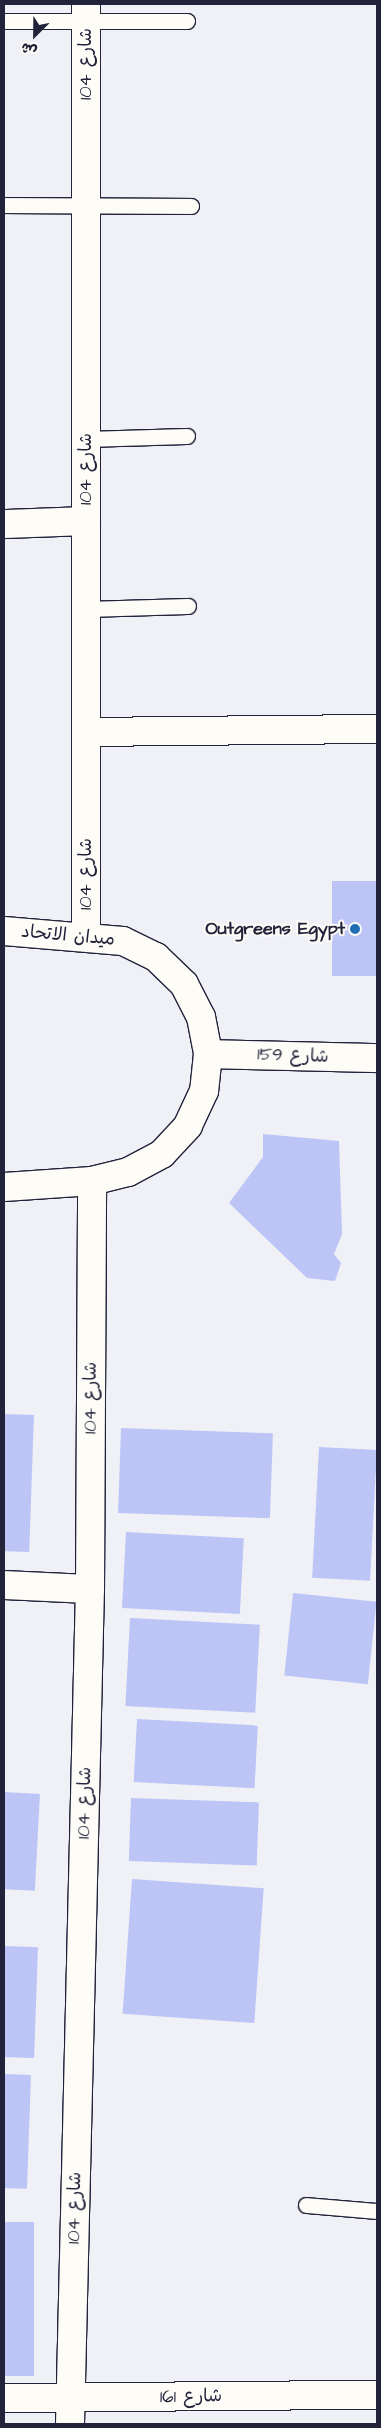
<!DOCTYPE html>
<html>
<head>
<meta charset="utf-8">
<style>
  body { margin:0 }
  #map { position:relative; width:381px; height:2428px; overflow:hidden; background:#f0f1f7; font-family:"Architects Daughter","Playpen Sans Arabic",sans-serif }
  div>[style] { position:absolute }
  [style*='--x'] { left:calc(var(--x)*1px); top:calc(var(--y)*1px); width:calc(var(--w)*1px); rotate:calc(var(--a)*1deg) }
  .building>* { inset:0; background:#bcc5f6; transform-origin:0 0 }
  .roads { filter:drop-shadow(1px 0 #22223b) drop-shadow(-1px 0 #22223b) drop-shadow(0 1px #22223b) drop-shadow(0 -1px #22223b) }
  .service>* { height:15px; margin:-7.5px; padding:0 7.5px; transform-origin:7.5px; border-radius:7.5px; background:#fdfcf7 }
  .minor>* { height:28px; margin:-14px; padding:0 14px; transform-origin:14px; border-radius:14px; background:#fdfcf7 }
  .tertiary>* { height:28px; margin:-14px; padding:0 14px; transform-origin:14px; border-radius:14px; background:#fdfcf7 }
  .dots>* { width:14px; height:14px; translate:-50% -50%; box-sizing:border-box; border:2px solid #fdfcf7; border-radius:50% }
  span { translate:-50% -50%; white-space:nowrap; text-align:center; line-height:1.15; -webkit-text-stroke:4px #fdfcf7; paint-order:stroke }
  .street-label { font-size:18px; color:#22223b }
  .poi-label { font-size:18px; color:#22223b; font-weight:700 }
  .right { translate:-100% -50%; text-align:right }
  .frame { position:absolute; inset:0; border:5px solid #22223b; pointer-events:none }
  .north { position:absolute; left:10px; top:10px; width:50px; height:50px; -webkit-text-stroke:4px #fdfcf7; paint-order:stroke; rotate:203deg; font-size:14px; font-weight:700; line-height:20px; text-align:center; color:#22223b }
  .north::after { content:''; display:block; margin:auto; width:18px; height:22px; background:#22223b; clip-path:polygon(50% 0,100% 100%,50% 72%,0 100%) }
</style>
</head>
<body>
<div id="map">
  <div class="building">
    <div style="left:377px;top:881px;width:95px;height:45px;rotate:90deg"></div>
    <div style="clip-path:polygon(263px 1134px,339px 1141px,342px 1234px,334px 1254px,341px 1263px,335px 1281px,307px 1278px,229px 1203px,263px 1157px)"></div>
    <div style="left:4px;top:1414px;width:30px;height:137px;rotate:2deg"></div>
    <div style="left:121px;top:1428px;width:152px;height:85px;rotate:2deg"></div>
    <div style="left:319px;top:1447px;width:58px;height:131px;rotate:3deg"></div>
    <div style="left:126px;top:1532px;width:118px;height:76px;rotate:3deg"></div>
    <div style="left:293px;top:1593px;width:84px;height:83px;rotate:6deg"></div>
    <div style="left:130px;top:1618px;width:130px;height:88px;rotate:3deg"></div>
    <div style="left:137px;top:1719px;width:121px;height:63px;rotate:3deg"></div>
    <div style="left:4px;top:1792px;width:36px;height:97px;rotate:3deg"></div>
    <div style="left:131px;top:1798px;width:128px;height:63px;rotate:2deg"></div>
    <div style="left:132px;top:1879px;width:132px;height:135px;rotate:4deg"></div>
    <div style="left:4px;top:1946px;width:34px;height:111px;rotate:2deg"></div>
    <div style="left:4px;top:2074px;width:27px;height:114px;rotate:2deg"></div>
    <div style="left:4px;top:2222px;width:30px;height:154px"></div>
  </div>
  <div class="roads">
    <div class="service">
      <div style="--x:4;--y:21;--w:183;--a:0"></div>
      <div style="--x:4;--y:205;--w:187;--a:0.3"></div>
      <div style="--x:85;--y:439;--w:102;--a:-1.7"></div>
      <div style="--x:85;--y:609;--w:103;--a:-1.7"></div>
      <div style="--x:306;--y:2205;--w:71;--a:4.8"></div>
    </div>
    <div class="minor">
      <div style="--x:4;--y:524;--w:82;--a:-2.1"></div>
      <div style="--x:86;--y:732;--w:291;--a:-0.6"></div>
      <div style="--x:86;--y:935;--w:931;--a:-90"></div>
      <div style="--x:4;--y:1585;--w:86;--a:2.7"></div>
      <div style="--x:4;--y:2398;--w:373;--a:-0.5"></div>
      <div style="--x:70;--y:2424;--w:835;--a:-88.63"></div>
      <div style="--x:90;--y:1589;--w:408;--a:-89.7"></div>
    </div>
    <div class="tertiary">
      <div style="--x:4;--y:931;--w:119;--a:4.8"></div>
      <div style="--x:123;--y:941;--w:37;--a:26"></div>
      <div style="--x:156;--y:957;--w:39;--a:44"></div>
      <div style="--x:184;--y:984;--w:37;--a:63"></div>
      <div style="--x:201;--y:1017;--w:38;--a:79"></div>
      <div style="--x:208;--y:1054;--w:37;--a:96"></div>
      <div style="--x:204;--y:1091;--w:38;--a:115"></div>
      <div style="--x:188;--y:1126;--w:38;--a:133"></div>
      <div style="--x:162;--y:1154;--w:38;--a:152"></div>
      <div style="--x:128;--y:1172;--w:37;--a:166"></div>
      <div style="--x:92;--y:1181;--w:88;--a:176.1"></div>
      <div style="--x:208;--y:1054;--w:169;--a:1.4"></div>
    </div>
  </div>
  <div class="dots">
    <div style="left:355px;top:929px;background:#1f6fb2"></div>
  </div>
  <div class="street-label">
    <span style="left:86px;top:64px;rotate:-90deg">شارع 104</span>
    <span style="left:86px;top:469px;rotate:-90deg">شارع 104</span>
    <span style="left:86px;top:874px;rotate:-90deg">شارع 104</span>
    <span style="left:68px;top:936px;rotate:5deg">ميدان الاتحاد</span>
    <span style="left:293px;top:1056px;rotate:2deg">شارع 159</span>
    <span style="left:91px;top:1398px;rotate:-90deg">شارع 104</span>
    <span style="left:85px;top:1803px;rotate:-89deg">شارع 104</span>
    <span style="left:75px;top:2208px;rotate:-89deg">شارع 104</span>
    <span style="left:191px;top:2397px;rotate:-1deg">شارع 161</span>
  </div>
  <div class="poi-label">
    <span class="right" style="left:345px;top:929px">Outgreens Egypt</span>
  </div>
  <div class="frame"></div>
  <div class="north">ش</div>
</div>
</body>
</html>
